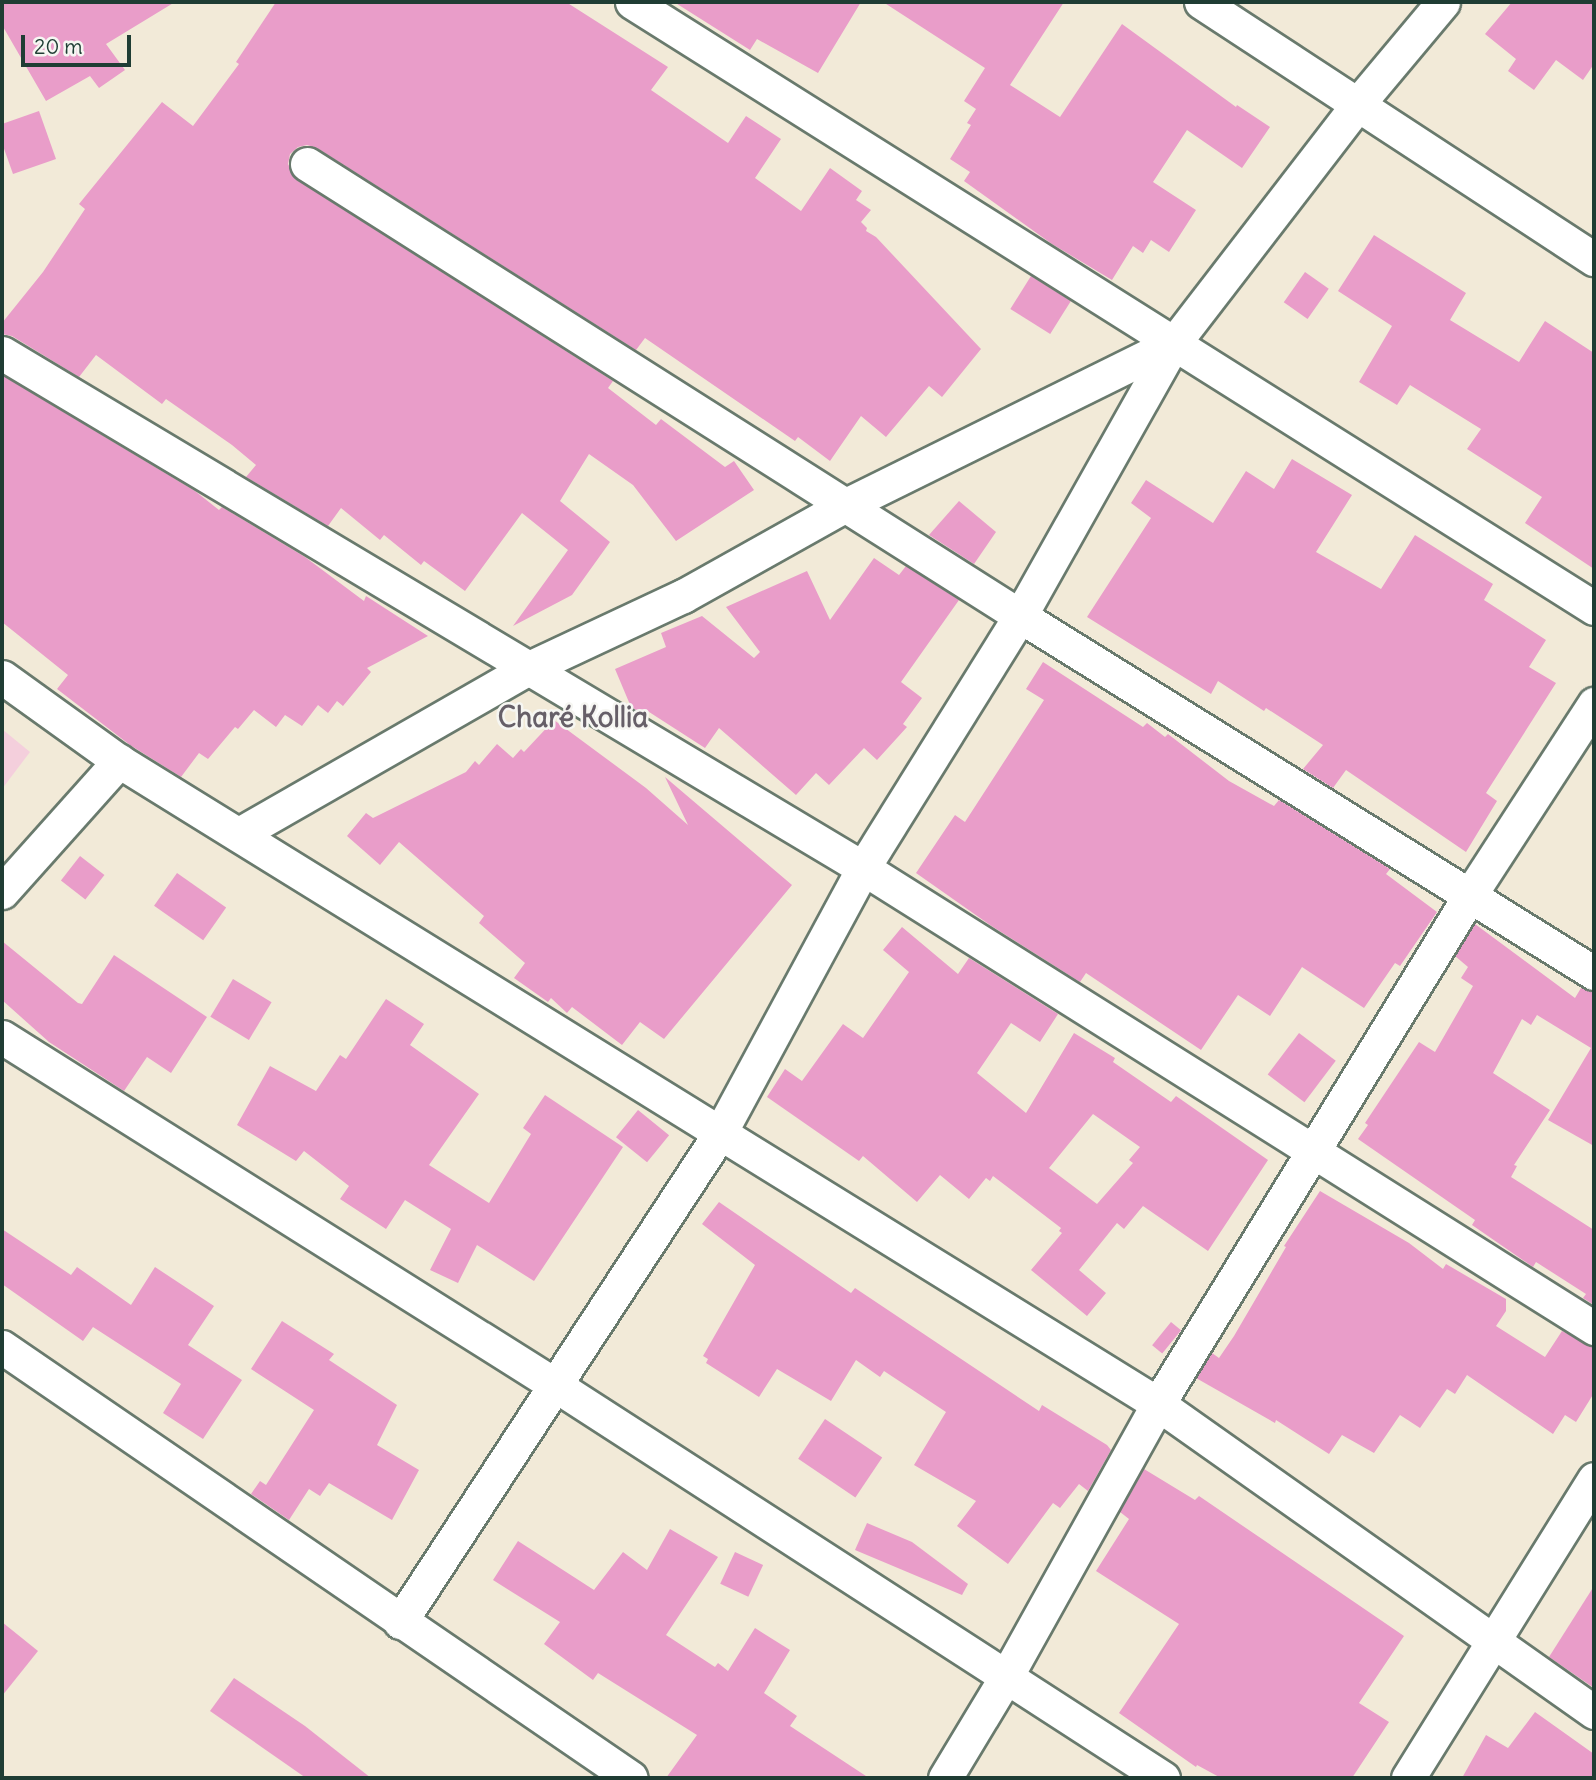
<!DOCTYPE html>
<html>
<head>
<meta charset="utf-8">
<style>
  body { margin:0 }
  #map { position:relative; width:1596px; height:1780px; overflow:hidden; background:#f2ead8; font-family:Delius,sans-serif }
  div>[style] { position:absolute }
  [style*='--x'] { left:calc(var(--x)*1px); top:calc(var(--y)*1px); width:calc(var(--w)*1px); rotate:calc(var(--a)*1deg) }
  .built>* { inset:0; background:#f4cfdc }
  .building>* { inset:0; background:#e99dc9; transform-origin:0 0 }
  .roads { filter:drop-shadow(2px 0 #697a6d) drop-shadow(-2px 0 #697a6d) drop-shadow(0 2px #697a6d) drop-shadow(0 -2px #697a6d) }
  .minor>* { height:33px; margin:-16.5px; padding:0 16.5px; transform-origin:16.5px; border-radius:16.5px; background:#fff }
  span { translate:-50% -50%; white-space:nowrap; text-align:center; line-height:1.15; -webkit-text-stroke:5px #f6f6f2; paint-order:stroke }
  .district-label { font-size:28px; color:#665f68; font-weight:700 }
  .frame { position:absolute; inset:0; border:4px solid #1f3d34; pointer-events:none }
  .scale { position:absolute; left:21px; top:35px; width:110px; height:32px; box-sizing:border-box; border:4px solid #1f3d34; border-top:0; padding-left:9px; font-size:21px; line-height:24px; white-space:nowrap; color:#1f3d34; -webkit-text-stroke:5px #f6f6f2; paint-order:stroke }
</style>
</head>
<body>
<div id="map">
  <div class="built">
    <div style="clip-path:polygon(2px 729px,30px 752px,2px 789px)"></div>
  </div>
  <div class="building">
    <div style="clip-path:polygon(2px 2px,175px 2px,106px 44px,125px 70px,99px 88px,90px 76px,46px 101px,2px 25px)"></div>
    <div style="clip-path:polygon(276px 2px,566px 2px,668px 67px,651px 90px,728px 143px,746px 116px,781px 139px,755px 178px,801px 211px,830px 168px,862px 191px,856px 200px,871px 210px,861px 222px,867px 228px,866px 231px,876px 237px,981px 349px,942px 397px,929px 386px,886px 437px,861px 416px,830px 461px,798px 437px,795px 441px,645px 338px,636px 350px,317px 148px,307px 145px,298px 147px,290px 154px,288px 164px,297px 180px,613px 381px,608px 388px,656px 425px,661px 419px,725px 467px,734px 461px,754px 490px,676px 541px,633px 485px,589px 454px,560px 501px,610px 542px,572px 595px,513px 626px,568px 550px,522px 513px,465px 591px,424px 561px,421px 565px,384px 535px,380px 540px,341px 508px,328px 526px,246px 477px,256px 465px,232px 445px,166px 399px,162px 404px,96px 355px,79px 377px,12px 336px,2px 334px,2px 323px,43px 272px,85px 209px,79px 204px,162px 102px,193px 126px,239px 64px,236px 62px)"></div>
    <div style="clip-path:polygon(674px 2px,861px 2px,818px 73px,757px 39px,750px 50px)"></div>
    <div style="clip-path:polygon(883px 2px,1064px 2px,1010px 85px,1060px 117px,1122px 24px,1236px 107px,1237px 105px,1270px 127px,1242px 168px,1187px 130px,1153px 182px,1196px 210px,1169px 252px,1151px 240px,1143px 253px,1133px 246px,1112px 280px,1052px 244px,964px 181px,970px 172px,950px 159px,971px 125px,967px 123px,976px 109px,964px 101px,985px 68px)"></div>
    <div style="clip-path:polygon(1512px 2px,1594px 2px,1594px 64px,1583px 80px,1556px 60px,1534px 90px,1508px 71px,1516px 59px,1485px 34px)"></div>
    <div style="clip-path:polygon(39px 111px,56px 159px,13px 174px,2px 143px,2px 124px)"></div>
    <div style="clip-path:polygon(1374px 235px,1466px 293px,1450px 320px,1519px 362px,1545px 321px,1594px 353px,1594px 569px,1525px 523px,1542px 497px,1467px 449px,1481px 429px,1410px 385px,1397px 405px,1359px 382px,1392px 326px,1338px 291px)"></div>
    <div style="left:1305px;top:272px;width:29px;height:37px;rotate:35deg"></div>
    <div style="left:1031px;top:276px;width:47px;height:39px;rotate:32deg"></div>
    <div style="clip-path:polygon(2px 375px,195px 491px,219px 510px,222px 507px,305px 557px,364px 601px,366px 596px,428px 636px,367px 668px,371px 672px,343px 706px,337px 701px,328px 713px,318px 705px,302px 726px,285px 715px,276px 727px,254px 710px,238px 729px,235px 727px,208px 759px,199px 753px,181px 777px,130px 745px,57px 689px,68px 675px,2px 622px)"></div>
    <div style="clip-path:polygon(1292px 459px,1352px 495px,1316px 552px,1381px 589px,1415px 535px,1493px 584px,1484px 600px,1546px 640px,1529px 667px,1556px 683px,1486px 793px,1497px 801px,1466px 852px,1346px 770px,1333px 788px,1303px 769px,1323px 745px,1266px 708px,1264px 711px,1218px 681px,1211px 694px,1087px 617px,1151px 518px,1131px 503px,1146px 480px,1213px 523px,1246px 471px,1274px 489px)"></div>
    <div style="clip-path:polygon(959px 501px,996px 532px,974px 564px,929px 535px)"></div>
    <div style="clip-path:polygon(874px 558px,899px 575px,906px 566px,959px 600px,901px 682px,922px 698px,903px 724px,907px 727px,877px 760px,864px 748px,829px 785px,816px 773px,796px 795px,719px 728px,705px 748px,646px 710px,640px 712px,631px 707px,615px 669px,666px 647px,661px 633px,702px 616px,754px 658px,760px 652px,726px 607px,807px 571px,830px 620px)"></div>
    <div style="clip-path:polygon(1043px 662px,1143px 727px,1147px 723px,1165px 737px,1168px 734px,1229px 781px,1274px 806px,1279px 800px,1390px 869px,1386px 874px,1437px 912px,1400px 966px,1395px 963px,1364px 1008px,1302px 967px,1270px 1016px,1238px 995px,1201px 1050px,1086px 973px,1080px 982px,990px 925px,916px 873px,955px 815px,965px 822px,1044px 700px,1026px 689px)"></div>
    <div style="clip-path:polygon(554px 720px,646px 788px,688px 825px,665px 777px,792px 885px,664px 1039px,640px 1022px,622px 1045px,572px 1007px,567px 1013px,551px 998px,548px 1002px,514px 978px,525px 963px,479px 923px,484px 916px,399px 842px,380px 865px,347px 836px,366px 813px,373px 818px,466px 772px,475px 761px,479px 765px,497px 744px,513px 758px,521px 749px,524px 752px)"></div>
    <div style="left:80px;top:856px;width:31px;height:31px;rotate:38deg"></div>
    <div style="left:177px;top:873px;width:60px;height:40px;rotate:35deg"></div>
    <div style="clip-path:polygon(1475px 924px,1575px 998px,1581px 988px,1594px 992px,1594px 1146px,1548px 1120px,1591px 1048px,1537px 1015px,1531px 1025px,1522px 1019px,1493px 1073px,1550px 1110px,1514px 1165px,1517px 1166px,1511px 1177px,1594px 1230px,1594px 1305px,1583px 1298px,1586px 1294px,1536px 1262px,1533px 1267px,1472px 1225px,1475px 1220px,1358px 1139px,1368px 1125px,1365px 1123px,1419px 1042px,1435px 1052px,1473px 986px,1461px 978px,1468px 967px,1455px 956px)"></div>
    <div style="clip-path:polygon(evenodd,902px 927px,958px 974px,969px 958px,1058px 1014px,1040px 1042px,1011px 1023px,977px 1073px,1026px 1113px,1074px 1033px,1115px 1058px,1113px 1062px,1171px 1102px,1176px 1096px,1268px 1160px,1208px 1251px,1143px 1206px,1124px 1229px,1117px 1223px,1079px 1270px,1106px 1293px,1087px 1316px,1031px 1270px,1062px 1233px,1059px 1231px,1061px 1228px,993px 1176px,990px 1181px,986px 1178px,969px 1199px,940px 1175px,917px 1202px,863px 1156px,859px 1161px,767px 1097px,785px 1069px,802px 1081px,843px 1024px,863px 1038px,909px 972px,883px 950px,902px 927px,1093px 1114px,1140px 1147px,1129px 1160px,1133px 1163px,1097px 1204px,1049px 1168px,1093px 1114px)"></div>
    <div style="clip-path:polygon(2px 941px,78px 1003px,82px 1004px,114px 955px,207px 1017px,171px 1073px,147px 1057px,124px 1091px,49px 1042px,2px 1000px)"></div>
    <div style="left:233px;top:979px;width:45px;height:44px;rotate:31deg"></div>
    <div style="clip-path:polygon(386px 999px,424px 1024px,410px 1045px,479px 1094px,429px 1165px,489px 1203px,531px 1134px,523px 1128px,545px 1095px,623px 1147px,534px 1281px,477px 1245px,458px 1283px,430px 1270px,451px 1229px,405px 1200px,386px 1229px,340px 1199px,349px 1186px,304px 1151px,296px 1161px,237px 1125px,270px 1066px,316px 1091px,340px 1055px,346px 1059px)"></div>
    <div style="left:1299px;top:1033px;width:46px;height:52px;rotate:37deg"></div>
    <div style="left:638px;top:1110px;width:40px;height:35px;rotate:39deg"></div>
    <div style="clip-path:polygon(1320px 1191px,1409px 1243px,1443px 1269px,1446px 1264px,1506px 1299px,1506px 1311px,1496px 1326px,1545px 1357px,1562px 1331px,1594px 1347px,1594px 1393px,1576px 1422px,1565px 1415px,1553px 1434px,1467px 1375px,1455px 1394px,1447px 1389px,1420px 1428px,1400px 1415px,1374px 1453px,1342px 1435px,1329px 1454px,1276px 1420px,1275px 1423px,1196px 1378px,1212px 1353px,1219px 1358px,1234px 1336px,1286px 1247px,1284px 1246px)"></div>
    <div style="clip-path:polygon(719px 1202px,851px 1293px,855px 1288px,1039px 1411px,1042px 1405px,1107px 1445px,1111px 1450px,1088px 1491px,1079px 1484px,1060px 1508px,1053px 1503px,1008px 1564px,957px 1526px,976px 1501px,914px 1465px,946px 1412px,884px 1371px,880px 1377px,856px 1360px,831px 1401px,777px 1369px,759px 1397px,706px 1363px,708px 1359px,703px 1356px,755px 1265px,702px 1224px)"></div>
    <div style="clip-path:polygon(2px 1229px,71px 1275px,77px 1267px,131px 1305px,155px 1267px,214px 1306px,188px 1345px,242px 1380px,203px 1439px,163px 1413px,181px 1384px,93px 1327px,83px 1341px,2px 1284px)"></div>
    <div style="clip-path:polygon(282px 1321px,334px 1354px,329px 1360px,397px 1405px,377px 1445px,419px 1470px,392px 1520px,329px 1483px,320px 1496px,309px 1489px,289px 1520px,251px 1494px,260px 1481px,266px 1485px,314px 1410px,251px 1369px)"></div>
    <div style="left:1171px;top:1322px;width:13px;height:30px;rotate:39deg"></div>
    <div style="left:825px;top:1419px;width:69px;height:48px;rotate:34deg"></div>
    <div style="clip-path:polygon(1144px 1469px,1195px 1500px,1199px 1496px,1404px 1636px,1359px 1703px,1389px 1722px,1352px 1778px,1221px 1778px,1197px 1765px,1196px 1767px,1119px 1713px,1179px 1624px,1096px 1571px,1129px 1519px,1120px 1512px)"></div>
    <div style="clip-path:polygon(867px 1523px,912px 1542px,968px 1584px,962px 1595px,855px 1550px)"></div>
    <div style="clip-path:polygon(670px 1529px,718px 1557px,666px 1635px,715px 1667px,718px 1663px,728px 1671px,755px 1628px,790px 1650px,764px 1693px,797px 1716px,790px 1726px,869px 1778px,666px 1778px,697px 1735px,598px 1673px,593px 1680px,544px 1644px,560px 1622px,493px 1580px,518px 1541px,594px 1590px,623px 1552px,647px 1570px)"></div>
    <div style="left:735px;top:1552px;width:31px;height:35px;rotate:25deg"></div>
    <div style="clip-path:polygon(1594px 1586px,1594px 1688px,1549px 1657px)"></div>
    <div style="clip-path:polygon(2px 1622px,38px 1651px,2px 1696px)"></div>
    <div style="clip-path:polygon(234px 1678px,305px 1726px,371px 1778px,306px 1778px,210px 1711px)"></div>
    <div style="clip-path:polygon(1535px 1712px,1594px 1754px,1594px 1778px,1462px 1778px,1486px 1735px,1508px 1748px)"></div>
  </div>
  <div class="roads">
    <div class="minor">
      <div style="--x:632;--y:2;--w:1137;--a:32.21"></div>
      <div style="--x:1201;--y:2;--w:470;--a:33.2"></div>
      <div style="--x:307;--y:164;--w:844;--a:32.37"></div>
      <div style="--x:1020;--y:616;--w:676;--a:31.88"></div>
      <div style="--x:2;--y:353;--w:1003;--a:30.89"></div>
      <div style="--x:863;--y:868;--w:864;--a:32.18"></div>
      <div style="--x:2;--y:677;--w:144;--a:35.7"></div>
      <div style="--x:119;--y:761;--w:1222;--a:31.75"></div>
      <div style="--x:1158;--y:1404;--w:534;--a:35.24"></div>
      <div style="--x:239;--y:834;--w:332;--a:-29.8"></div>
      <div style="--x:527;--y:669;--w:172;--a:-25.1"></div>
      <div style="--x:683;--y:596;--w:187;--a:-29.2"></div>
      <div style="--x:846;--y:505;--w:366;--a:-26.3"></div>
      <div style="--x:2;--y:892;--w:176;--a:-48.2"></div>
      <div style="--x:2;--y:1037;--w:653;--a:32.18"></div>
      <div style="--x:555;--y:1385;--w:724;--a:32.88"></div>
      <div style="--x:2;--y:1347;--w:762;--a:34.42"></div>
      <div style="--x:400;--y:1622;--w:584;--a:-56.8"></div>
      <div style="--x:720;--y:1133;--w:301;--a:-61.6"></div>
      <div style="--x:863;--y:868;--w:297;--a:-58.1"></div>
      <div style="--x:1020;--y:616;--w:313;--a:-60.6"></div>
      <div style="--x:1174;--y:343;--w:300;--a:-52.4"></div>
      <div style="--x:1357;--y:105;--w:134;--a:-50.1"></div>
      <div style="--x:945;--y:1778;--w:118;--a:-58.9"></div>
      <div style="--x:1006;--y:1677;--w:312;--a:-60.9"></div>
      <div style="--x:1158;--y:1404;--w:597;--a:-58.49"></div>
      <div style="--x:1470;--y:895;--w:228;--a:-57"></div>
      <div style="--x:1408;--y:1778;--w:352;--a:-58.1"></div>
    </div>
  </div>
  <div class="district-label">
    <span style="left:573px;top:717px">Charé Kollia</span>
  </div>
  <div class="frame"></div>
  <div class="scale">20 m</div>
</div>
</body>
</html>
